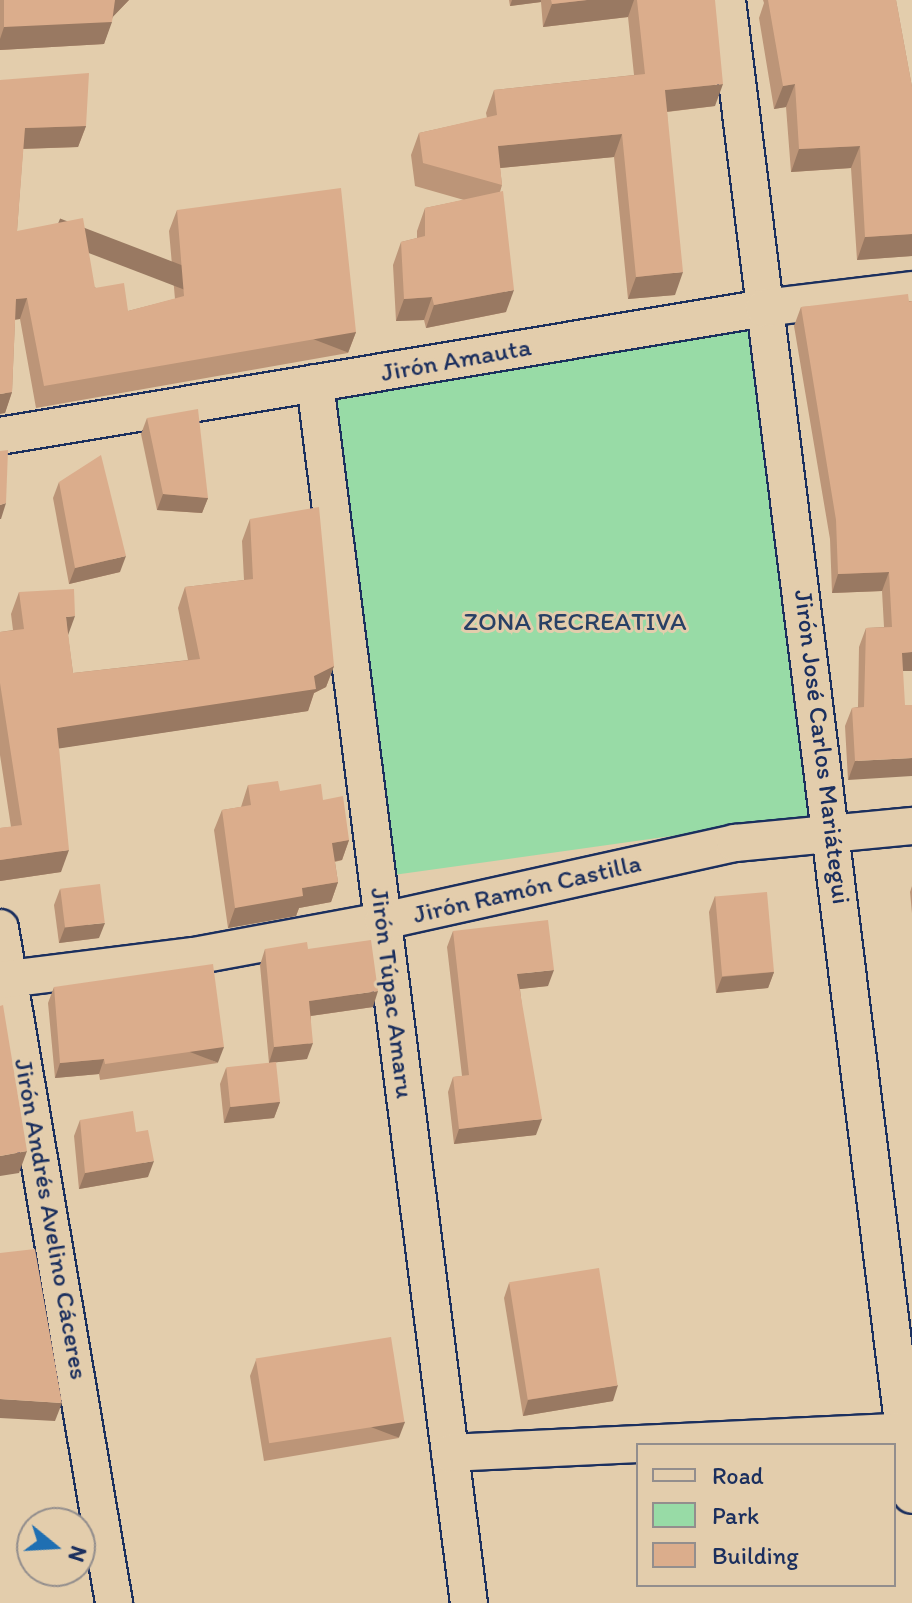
<!DOCTYPE html>
<html>
<head>
<meta charset="utf-8">
<style>
  body { margin:0 }
  #map { position:relative; width:912px; height:1603px; overflow:hidden; background:#e3cdac; font-family:Itim,sans-serif }
  div>[style] { position:absolute }
  [style*='--x'] { left:calc(var(--x)*1px); top:calc(var(--y)*1px); width:calc(var(--w)*1px); rotate:calc(var(--a)*1deg) }
  .green>* { inset:0; background:#98dba6; transform-origin:0 0 }
  .roads { filter:drop-shadow(2px 0 #1b2f5e) drop-shadow(-2px 0 #1b2f5e) drop-shadow(0 2px #1b2f5e) drop-shadow(0 -2px #1b2f5e) }
  .minor>* { height:36px; margin:-18px; padding:0 18px; transform-origin:18px; border-radius:18px; background:#e3cdac }
  .wall>* { inset:0; background:#bc9578 }
  .shaded-wall>* { inset:0; background:#997962; transform-origin:0 0 }
  .building>* { inset:0; background:#dbad8c; transform-origin:0 0 }
  span { translate:-50% -50%; white-space:nowrap; text-align:center; line-height:1.15; -webkit-text-stroke:6px #e3cdac; paint-order:stroke }
  .street-label { font-size:26px; color:#1b2f5e }
  .park-label { font-size:26px; color:#284065 }
  .legend { position:absolute; left:636px; top:1443px; width:260px; height:144px; box-sizing:border-box; background:#e3cdac; border:2px solid #938e8d; margin:0; padding:10px 14px; list-style:none; font-size:24px; color:#1b2f5e }
  .legend li { display:flex; align-items:center; gap:16px; height:40px }
  .legend b { width:40px; border:2px solid #938e8d }
  .north { position:absolute; left:16px; top:1507px; width:80px; height:80px; box-sizing:border-box; background:#e3cdac; border:2px solid #938e8d; border-radius:50%; rotate:108deg; font-size:22px; font-weight:700; line-height:32px; text-align:center; color:#1b2f5e }
  .north::after { content:''; display:block; margin:auto; width:28px; height:36px; background:#1f6fb2; clip-path:polygon(50% 0,100% 100%,50% 72%,0 100%) }
</style>
</head>
<body>
<div id="map">
  <div class="green">
    <div style="left:764px;top:308px;width:510px;height:455px;rotate:82deg"></div>
  </div>
  <div class="roads">
    <div class="minor">
      <div style="--x:727;--y:0;--w:1506;--a:82.95"></div>
      <div style="--x:315;--y:383;--w:1230;--a:82.81"></div>
      <div style="--x:0;--y:436;--w:775;--a:-9.51"></div>
      <div style="--x:764;--y:308;--w:149;--a:-6.9"></div>
      <div style="--x:0;--y:928;--w:685;--a:80.41"></div>
      <div style="--x:0;--y:980;--w:195;--a:-7.1"></div>
      <div style="--x:194;--y:956;--w:192;--a:-10.5"></div>
      <div style="--x:383;--y:921;--w:361;--a:-12.5"></div>
      <div style="--x:735;--y:843;--w:178;--a:-5.5"></div>
      <div style="--x:450;--y:1453;--w:463;--a:-2.7"></div>
    </div>
  </div>
  <div class="wall">
    <div style="clip-path:polygon(0 0,129px 0,113px 16px,104px 44px,0 50px)"></div>
    <div style="clip-path:polygon(509px 0,715px 0,715px 106px,667px 112px,675px 295px,628px 299px,614px 157px,500px 168px,502px 185px,500px 192px,506px 312px,426px 328px,424px 320px,396px 321px,393px 265px,401px 242px,417px 238px,417px 231px,425px 208px,464px 200px,415px 186px,411px 155px,419px 133px,487px 118px,486px 113px,494px 90px,634px 75px,628px 17px,543px 27px,541px 2px,510px 6px)"></div>
    <div style="clip-path:polygon(763px 0,896px 0,912px 87px,912px 256px,857px 260px,851px 168px,791px 172px,786px 107px,774px 109px,759px 18px,764px 3px)"></div>
    <div style="clip-path:polygon(0 80px,86px 126px,78px 147px,23px 149px,17px 231px,128px 311px,175px 299px,169px 231px,177px 210px,356px 332px,348px 353px,36px 408px,20px 319px,15px 320px,12px 392px,5px 413px)"></div>
    <div style="clip-path:polygon(912px 301px,912px 671px,903px 671px,848px 780px,845px 726px,852px 708px,858px 707px,859px 647px,866px 628px,884px 627px,882px 591px,832px 593px,830px 539px,794px 326px,801px 307px)"></div>
    <div style="clip-path:polygon(147px 418px,208px 498px,202px 513px,157px 510px,141px 434px)"></div>
    <div style="clip-path:polygon(59px 482px,120px 572px,69px 584px,53px 498px)"></div>
    <div style="clip-path:polygon(250px 519px,334px 666px,326px 687px,314px 693px,308px 711px,59px 748px,61px 872px,0 881px,0 828px,11px 827px,0 755px,0 632px,13px 630px,11px 614px,19px 592px,68px 636px,73px 673px,188px 660px,178px 608px,185px 587px,244px 580px,242px 541px)"></div>
    <div style="clip-path:polygon(248px 785px,323px 800px,349px 840px,342px 860px,335px 862px,338px 882px,331px 902px,299px 908px,296px 916px,228px 928px,214px 830px,222px 810px,241px 807px)"></div>
    <div style="clip-path:polygon(912px 886px,912px 913px,910px 892px)"></div>
    <div style="clip-path:polygon(60px 889px,99px 938px,59px 943px,54px 905px)"></div>
    <div style="clip-path:polygon(715px 896px,774px 972px,768px 988px,716px 993px,709px 912px)"></div>
    <div style="clip-path:polygon(453px 931px,548px 986px,520px 989px,536px 1135px,454px 1144px,448px 1092px,453px 1077px,462px 1076px,447px 947px)"></div>
    <div style="clip-path:polygon(265px 949px,308px 949px,373px 1007px,311px 1016px,307px 1059px,269px 1063px,260px 965px)"></div>
    <div style="clip-path:polygon(54px 987px,218px 1063px,100px 1080px,99px 1074px,55px 1078px,48px 1003px)"></div>
    <div style="clip-path:polygon(226px 1068px,280px 1102px,274px 1118px,224px 1123px,220px 1084px)"></div>
    <div style="clip-path:polygon(80px 1120px,136px 1132px,148px 1177px,79px 1189px,74px 1136px)"></div>
    <div style="clip-path:polygon(509px 1283px,613px 1401px,523px 1416px,504px 1298px)"></div>
    <div style="clip-path:polygon(256px 1360px,399px 1438px,264px 1461px,250px 1376px)"></div>
  </div>
  <div class="shaded-wall">
    <div style="clip-path:polygon(115px 0,129px 0,108px 22px,112px 22px,104px 44px,0 50px,0 39px,4px 27px)"></div>
    <div style="clip-path:polygon(512px 0,541px 0,541px 2px,510px 6px)"></div>
    <div style="clip-path:polygon(587px 0,634px 0,628px 17px,543px 27px,552px 4px)"></div>
    <div style="clip-path:polygon(723px 84px,715px 106px,656px 113px,665px 90px)"></div>
    <div style="clip-path:polygon(795px 84px,786px 107px,774px 109px,783px 86px)"></div>
    <div style="clip-path:polygon(86px 126px,78px 147px,17px 149px,25px 128px)"></div>
    <div style="clip-path:polygon(622px 134px,614px 157px,490px 169px,498px 146px)"></div>
    <div style="clip-path:polygon(860px 146px,851px 168px,791px 172px,799px 149px)"></div>
    <div style="clip-path:polygon(912px 234px,912px 256px,857px 260px,865px 237px)"></div>
    <div style="clip-path:polygon(683px 272px,675px 295px,628px 299px,636px 277px)"></div>
    <div style="clip-path:polygon(514px 290px,506px 312px,426px 328px,434px 305px)"></div>
    <div style="clip-path:polygon(432px 297px,424px 320px,396px 321px,404px 299px)"></div>
    <div style="clip-path:polygon(27px 298px,20px 319px,8px 320px,16px 299px)"></div>
    <div style="left:356px;top:332px;width:22px;height:317px;rotate:111deg"></div>
    <div style="clip-path:polygon(12px 392px,5px 413px,0 414px,0 394px)"></div>
    <div style="clip-path:polygon(163px 494px,208px 498px,202px 513px,157px 510px)"></div>
    <div style="clip-path:polygon(6px 503px,1px 519px,0 519px,0 505px)"></div>
    <div style="clip-path:polygon(126px 556px,120px 572px,69px 584px,75px 568px)"></div>
    <div style="clip-path:polygon(889px 572px,882px 591px,832px 593px,838px 574px)"></div>
    <div style="clip-path:polygon(75px 616px,67px 638px,66px 617px)"></div>
    <div style="clip-path:polygon(912px 652px,912px 671px,895px 671px,902px 653px)"></div>
    <div style="clip-path:polygon(334px 666px,326px 687px,314px 693px,308px 711px,49px 750px,57px 728px,314px 676px)"></div>
    <div style="clip-path:polygon(912px 758px,912px 776px,848px 780px,855px 761px)"></div>
    <div style="clip-path:polygon(349px 840px,342px 860px,324px 863px,332px 843px)"></div>
    <div style="clip-path:polygon(69px 850px,61px 872px,0 881px,0 860px)"></div>
    <div style="clip-path:polygon(338px 882px,331px 902px,299px 908px,296px 916px,228px 928px,235px 908px,302px 888px)"></div>
    <div style="clip-path:polygon(105px 923px,99px 938px,59px 943px,65px 927px)"></div>
    <div style="clip-path:polygon(554px 970px,548px 986px,511px 990px,517px 974px)"></div>
    <div style="clip-path:polygon(774px 972px,768px 988px,716px 993px,722px 977px)"></div>
    <div style="clip-path:polygon(378px 991px,373px 1007px,303px 1017px,309px 1001px)"></div>
    <div style="clip-path:polygon(313px 1043px,307px 1059px,269px 1063px,274px 1047px)"></div>
    <div style="left:224px;top:1047px;width:17px;height:120px;rotate:111deg"></div>
    <div style="clip-path:polygon(104px 1059px,99px 1074px,55px 1078px,60px 1063px)"></div>
    <div style="clip-path:polygon(280px 1102px,274px 1118px,224px 1123px,230px 1107px)"></div>
    <div style="clip-path:polygon(542px 1119px,536px 1135px,454px 1144px,459px 1129px)"></div>
    <div style="clip-path:polygon(27px 1151px,19px 1173px,0 1176px,0 1156px)"></div>
    <div style="clip-path:polygon(154px 1161px,148px 1177px,79px 1189px,85px 1173px)"></div>
    <div style="clip-path:polygon(618px 1385px,613px 1401px,523px 1416px,528px 1400px)"></div>
    <div style="clip-path:polygon(0 1399px,62px 1403px,55px 1421px,0 1418px)"></div>
    <div style="left:405px;top:1422px;width:17px;height:137px;rotate:111deg"></div>
  </div>
  <div class="building">
    <div style="clip-path:polygon(4px 0,115px 0,112px 22px,4px 27px)"></div>
    <div style="clip-path:polygon(551px 0,587px 0,552px 4px)"></div>
    <div style="clip-path:polygon(637px 0,715px 0,723px 84px,665px 90px,683px 272px,636px 277px,622px 134px,498px 146px,502px 185px,423px 163px,419px 133px,497px 115px,494px 90px,645px 74px)"></div>
    <div style="clip-path:polygon(768px 0,896px 0,912px 87px,912px 234px,865px 237px,860px 146px,799px 149px,795px 84px,783px 86px)"></div>
    <div style="clip-path:polygon(89px 73px,86px 126px,25px 128px,17px 231px,83px 218px,95px 288px,124px 283px,128px 311px,184px 296px,177px 210px,341px 188px,356px 332px,44px 386px,27px 298px,16px 299px,12px 392px,0 394px,0 80px)"></div>
    <div style="clip-path:polygon(503px 191px,514px 290px,434px 305px,432px 297px,404px 299px,401px 242px,425px 236px,425px 208px)"></div>
    <div style="clip-path:polygon(908px 294px,909px 302px,912px 301px,912px 652px,902px 653px,905px 705px,912px 705px,912px 758px,855px 761px,852px 708px,864px 707px,866px 628px,892px 627px,889px 572px,838px 574px,836px 520px,801px 307px)"></div>
    <div style="clip-path:polygon(198px 409px,208px 498px,163px 494px,147px 418px)"></div>
    <div style="clip-path:polygon(8px 450px,6px 503px,0 505px,0 451px)"></div>
    <div style="clip-path:polygon(101px 455px,126px 556px,75px 568px,59px 482px)"></div>
    <div style="clip-path:polygon(319px 507px,334px 666px,314px 676px,316px 689px,57px 728px,69px 850px,0 860px,0 828px,22px 825px,0 683px,0 632px,24px 629px,19px 592px,74px 589px,75px 616px,66px 617px,73px 673px,200px 659px,185px 587px,253px 579px,250px 519px)"></div>
    <div style="clip-path:polygon(278px 781px,280px 791px,321px 784px,323px 800px,343px 796px,349px 840px,332px 843px,338px 882px,302px 888px,303px 896px,235px 908px,222px 810px,251px 805px,248px 785px)"></div>
    <div style="left:100px;top:884px;width:39px;height:40px;rotate:83deg"></div>
    <div style="left:767px;top:892px;width:80px;height:52px;rotate:85deg"></div>
    <div style="clip-path:polygon(548px 920px,554px 970px,517px 974px,542px 1119px,459px 1129px,453px 1077px,469px 1075px,453px 931px)"></div>
    <div style="clip-path:polygon(371px 940px,378px 991px,309px 1001px,313px 1043px,274px 1047px,265px 949px,307px 942px,308px 949px)"></div>
    <div style="clip-path:polygon(213px 964px,224px 1047px,105px 1064px,104px 1059px,60px 1063px,54px 987px)"></div>
    <div style="clip-path:polygon(3px 1005px,27px 1151px,0 1156px,0 1006px)"></div>
    <div style="left:276px;top:1062px;width:40px;height:50px;rotate:84deg"></div>
    <div style="clip-path:polygon(133px 1111px,136px 1132px,148px 1130px,154px 1161px,85px 1173px,80px 1120px)"></div>
    <div style="clip-path:polygon(35px 1249px,62px 1403px,0 1399px,0 1253px)"></div>
    <div style="left:599px;top:1268px;width:119px;height:91px;rotate:81deg"></div>
    <div style="left:391px;top:1337px;width:86px;height:137px;rotate:81deg"></div>
  </div>
  <div class="street-label">
    <span style="left:456px;top:360px;rotate:-10deg">Jirón Amauta</span>
    <span style="left:822px;top:747px;rotate:83deg">Jirón José Carlos Mariátegui</span>
    <span style="left:527px;top:889px;rotate:-13deg">Jirón Ramón Castilla</span>
    <span style="left:392px;top:993px;rotate:83deg">Jirón Túpac Amaru</span>
    <span style="left:51px;top:1219px;rotate:80deg">Jirón Andrés Avelino Cáceres</span>
  </div>
  <div class="park-label">
    <span style="left:575px;top:622px">ZONA RECREATIVA</span>
  </div>
  <ul class="legend">
  <li><b style="height:10px;background:#e3cdac"></b>Road</li>
  <li><b style="height:22px;background:#98dba6"></b>Park</li>
  <li><b style="height:22px;background:#dbad8c"></b>Building</li>
  </ul>
  <div class="north">N</div>
</div>
</body>
</html>
